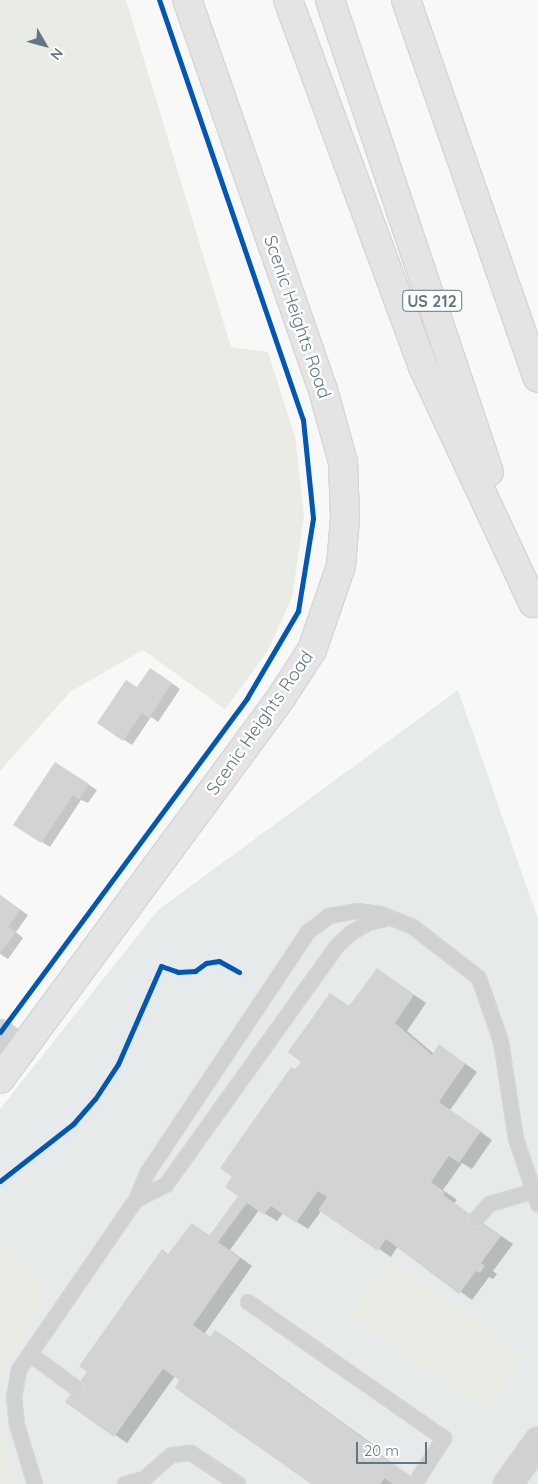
<!DOCTYPE html>
<html>
<head>
<meta charset="utf-8">
<style>
  body { margin:0 }
  #map { position:relative; width:538px; height:1484px; overflow:hidden; background:#f8f8f7; font-family:Quicksand,sans-serif }
  div>[style] { position:absolute }
  [style*='--x'] { left:calc(var(--x)*1px); top:calc(var(--y)*1px); width:calc(var(--w)*1px); rotate:calc(var(--a)*1deg) }
  .built>* { inset:0; background:#e7eaea }
  .green>* { inset:0; background:#e8ece5; transform-origin:0 0 }
  .shadow>* { inset:0; background:#0003 }
  .building>* { inset:0; background:#d1d3d4 }
  .roads { filter:drop-shadow(1px 0 #d5d6d6) drop-shadow(-1px 0 #d5d6d6) drop-shadow(0 1px #d5d6d6) drop-shadow(0 -1px #d5d6d6) }
  .lane>* { height:14px; margin:-7px; padding:0 7px; transform-origin:7px; border-radius:7px; background:#d0d2d2 }
  .street>* { height:28px; margin:-14px; padding:0 14px; transform-origin:14px; border-radius:14px; background:#d0d2d2 }
  .secondary>* { height:28px; margin:-14px; padding:0 14px; transform-origin:14px; border-radius:14px; background:#e3e4e3 }
  .highway>* { height:28px; margin:-14px; padding:0 14px; transform-origin:14px; border-radius:14px; background:#e3e4e3 }
  .cycleway>* { height:5px; margin:-2.5px; padding:0 2.5px; transform-origin:2.5px; border-radius:2.5px; background:#0057b8 }
  span { translate:-50% -50%; white-space:nowrap; text-align:center; line-height:1.15; -webkit-text-stroke:5px #fff; paint-order:stroke }
  .shield-label span { padding:1px 4px; background:#fff; border:1px solid; border-radius:4px; -webkit-text-stroke-width:0 }
  .shield-label { font-size:16px; color:#617784; font-weight:700 }
  .street-label { font-size:18px; color:#617784 }
  .north { position:absolute; left:20px; top:20px; width:50px; height:50px; -webkit-text-stroke:4px #fff; paint-order:stroke; rotate:128deg; font-size:14px; font-weight:700; line-height:20px; text-align:center; color:#617784 }
  .north::after { content:''; display:block; margin:auto; width:18px; height:22px; background:#617784; clip-path:polygon(50% 0,100% 100%,50% 72%,0 100%) }
  .scale { position:absolute; left:356px; top:1442px; width:71px; height:22px; box-sizing:border-box; border:2px solid #617784; border-top:0; padding-left:6px; font-size:15px; line-height:18px; white-space:nowrap; color:#617784; -webkit-text-stroke:4px #fff; paint-order:stroke }
</style>
</head>
<body>
<div id="map">
  <div class="built">
    <div style="clip-path:polygon(458px 690px,538px 919px,538px 1484px,0 1484px,0 1109px,158px 910px)"></div>
  </div>
  <div class="green">
    <div style="clip-path:polygon(0 0,126px 0,231px 347px,268px 352px,295px 437px,304px 516px,292px 598px,267px 652px,225px 709px,143px 650px,70px 692px,0 771px)"></div>
    <div style="clip-path:polygon(0 1238px,48px 1296px,0 1377px)"></div>
    <div style="left:388px;top:1259px;width:167px;height:69px;rotate:35deg"></div>
    <div style="clip-path:polygon(0 1418px,16px 1484px,0 1484px)"></div>
  </div>
  <div class="shadow">
    <div style="clip-path:polygon(159px 674px,180px 689px,158px 722px,151px 717px,132px 745px,98px 723px)"></div>
    <div style="clip-path:polygon(64px 769px,97px 790px,88px 803px,81px 800px,50px 847px,42px 842px)"></div>
    <div style="clip-path:polygon(0 895px,28px 915px,16px 932px,23px 938px,8px 959px,0 954px)"></div>
    <div style="clip-path:polygon(377px 969px,426px 1003px,407px 1031px,434px 1054px,440px 1046px,477px 1072px,450px 1110px,492px 1140px,472px 1169px,462px 1163px,443px 1190px,457px 1200px,454px 1203px,513px 1244px,493px 1271px,497px 1274px,493px 1279px,489px 1277px,472px 1300px,398px 1246px,391px 1257px,322px 1210px,308px 1229px,283px 1213px,277px 1221px,259px 1210px,230px 1250px,252px 1266px,205px 1333px,211px 1338px,216px 1331px,228px 1339px,382px 1451px,380px 1454px,406px 1473px,398px 1484px,313px 1484px,175px 1376px,127px 1443px,67px 1402px,193px 1225px,210px 1236px,239px 1196px,295px 1071px,350px 1007px)"></div>
  </div>
  <div class="building">
    <div style="clip-path:polygon(150px 668px,172px 683px,149px 718px,142px 713px,123px 741px,97px 723px,126px 680px,137px 687px)"></div>
    <div style="clip-path:polygon(55px 762px,89px 784px,79px 800px,73px 795px,41px 843px,13px 825px)"></div>
    <div style="clip-path:polygon(0 895px,20px 910px,8px 927px,16px 932px,0 953px)"></div>
    <div style="clip-path:polygon(377px 968px,414px 995px,395px 1023px,432px 1055px,439px 1044px,465px 1064px,439px 1102px,481px 1131px,459px 1163px,449px 1156px,431px 1182px,445px 1192px,443px 1195px,501px 1236px,481px 1263px,485px 1266px,480px 1273px,476px 1271px,459px 1294px,386px 1239px,378px 1251px,318px 1210px,327px 1197px,318px 1191px,296px 1223px,271px 1206px,264px 1215px,247px 1203px,218px 1242px,240px 1258px,193px 1325px,210px 1337px,215px 1330px,370px 1443px,368px 1446px,395px 1465px,380px 1484px,311px 1484px,175px 1388px,179px 1380px,163px 1369px,114px 1437px,65px 1402px,87px 1372px,79px 1366px,162px 1249px,168px 1254px,192px 1223px,209px 1236px,238px 1196px,225px 1187px,232px 1177px,220px 1168px,291px 1067px,295px 1069px,301px 1062px,288px 1052px,330px 993px,349px 1006px)"></div>
  </div>
  <div class="roads">
    <div class="lane">
      <div style="--x:136;--y:1200;--w:34;--a:-27"></div>
      <div style="--x:166;--y:1185;--w:294;--a:-54.4"></div>
      <div style="--x:337;--y:946;--w:19;--a:-43"></div>
      <div style="--x:351;--y:933;--w:20;--a:-30"></div>
      <div style="--x:368;--y:923;--w:23;--a:-13"></div>
      <div style="--x:476;--y:1219;--w:21;--a:-47"></div>
      <div style="--x:490;--y:1204;--w:46;--a:-16.5"></div>
      <div style="--x:248;--y:1302;--w:239;--a:34.8"></div>
      <div style="--x:444;--y:1438;--w:54;--a:122.2"></div>
      <div style="--x:30;--y:1354;--w:57;--a:36.5"></div>
      <div style="--x:389;--y:1471;--w:23;--a:34"></div>
      <div style="--x:35;--y:1484;--w:62;--a:-107"></div>
      <div style="--x:17;--y:1425;--w:27;--a:-96"></div>
      <div style="--x:14;--y:1398;--w:28;--a:-80"></div>
      <div style="--x:19;--y:1370;--w:206;--a:-55.5"></div>
      <div style="--x:136;--y:1200;--w:30;--a:-67"></div>
      <div style="--x:148;--y:1172;--w:288;--a:-56.3"></div>
      <div style="--x:308;--y:932;--w:26;--a:-37"></div>
      <div style="--x:329;--y:916;--w:27;--a:-10"></div>
      <div style="--x:356;--y:911;--w:25;--a:7"></div>
      <div style="--x:381;--y:914;--w:35;--a:22"></div>
      <div style="--x:413;--y:927;--w:83;--a:37.7"></div>
      <div style="--x:479;--y:978;--w:68;--a:71"></div>
      <div style="--x:501;--y:1042;--w:98;--a:81.2"></div>
      <div style="--x:516;--y:1139;--w:69;--a:71.3"></div>
      <div style="--x:125;--y:1484;--w:20;--a:-15"></div>
      <div style="--x:144;--y:1479;--w:37;--a:-41"></div>
      <div style="--x:172;--y:1455;--w:19;--a:-6"></div>
      <div style="--x:191;--y:1453;--w:56;--a:33.4"></div>
    </div>
    <div class="street">
      <div style="--x:0;--y:1034;--w:27;--a:39"></div>
      <div style="--x:508;--y:1484;--w:52;--a:-54.5"></div>
    </div>
    <div class="secondary">
      <div style="--x:0;--y:1079;--w:476;--a:-53.6"></div>
      <div style="--x:282;--y:696;--w:55;--a:-56.9"></div>
      <div style="--x:312;--y:650;--w:89;--a:-71"></div>
      <div style="--x:341;--y:566;--w:48;--a:-85.2"></div>
      <div style="--x:345;--y:518;--w:56;--a:-92"></div>
      <div style="--x:343;--y:462;--w:75;--a:-105.5"></div>
      <div style="--x:323;--y:390;--w:413;--a:-109.2"></div>
    </div>
    <div class="highway">
      <div style="--x:288;--y:0;--w:393;--a:69.8"></div>
      <div style="--x:424;--y:369;--w:258;--a:65"></div>
      <div style="--x:330;--y:0;--w:498;--a:71.4"></div>
      <div style="--x:406;--y:0;--w:400;--a:70.8"></div>
    </div>
  </div>
  <div class="cycleway">
    <div style="--x:0;--y:1032;--w:415;--a:-53.5"></div>
    <div style="--x:247;--y:698;--w:101;--a:-59.6"></div>
    <div style="--x:298;--y:611;--w:94;--a:-80.8"></div>
    <div style="--x:313;--y:518;--w:99;--a:-95.8"></div>
    <div style="--x:303;--y:420;--w:444;--a:-108.9"></div>
    <div style="--x:0;--y:1181;--w:93;--a:-38"></div>
    <div style="--x:73;--y:1124;--w:33;--a:-49"></div>
    <div style="--x:95;--y:1099;--w:42;--a:-56.7"></div>
    <div style="--x:118;--y:1064;--w:107;--a:-66.3"></div>
    <div style="--x:161;--y:966;--w:18;--a:19"></div>
    <div style="--x:178;--y:972;--w:17;--a:-3"></div>
    <div style="--x:195;--y:971;--w:14;--a:-36"></div>
    <div style="--x:206;--y:963;--w:13;--a:-9"></div>
    <div style="--x:219;--y:961;--w:23;--a:29"></div>
  </div>
  <div class="shield-label">
    <span style="left:432px;top:301px">US 212</span>
  </div>
  <div class="street-label">
    <span style="left:297px;top:317px;rotate:71deg">Scenic Heights Road</span>
    <span style="left:260px;top:723px;rotate:-55deg">Scenic Heights Road</span>
  </div>
  <div class="north">N</div>
  <div class="scale">20 m</div>
</div>
</body>
</html>
